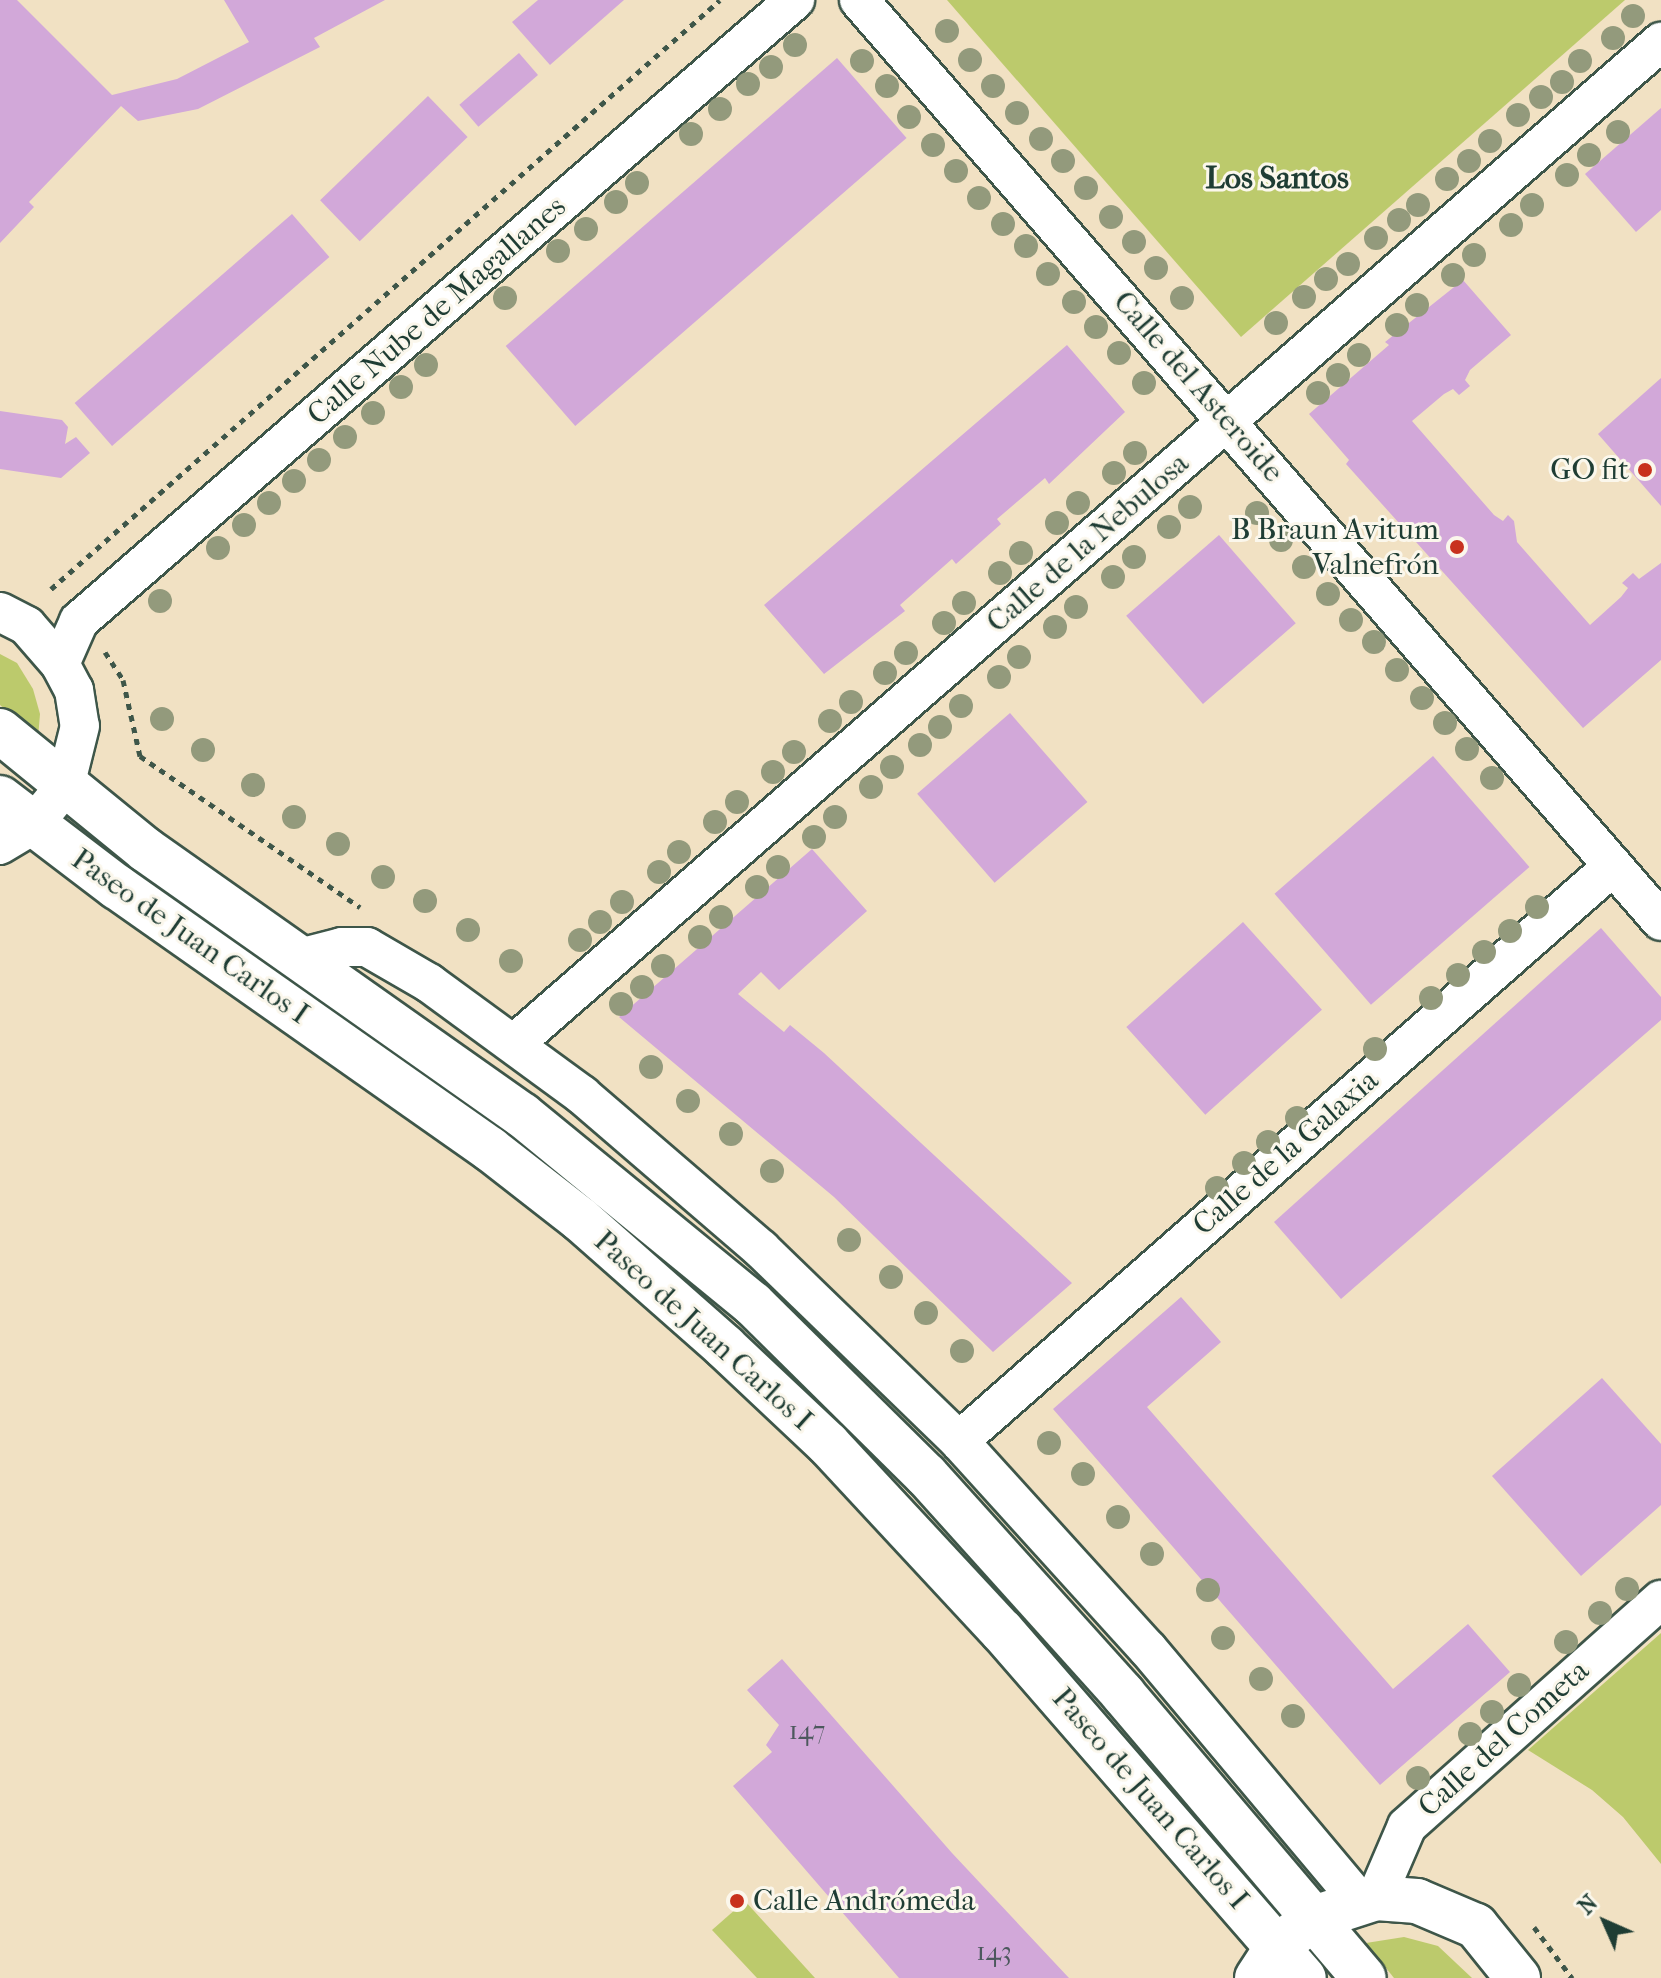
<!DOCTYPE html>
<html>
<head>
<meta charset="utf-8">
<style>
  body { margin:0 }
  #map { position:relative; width:1661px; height:1978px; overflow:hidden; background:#f1e1c3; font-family:"IM FELL French Canon",serif }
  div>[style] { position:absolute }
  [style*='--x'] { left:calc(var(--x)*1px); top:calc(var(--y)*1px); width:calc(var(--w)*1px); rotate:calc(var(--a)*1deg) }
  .green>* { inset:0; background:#bcca6c }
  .building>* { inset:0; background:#d2a8d9; transform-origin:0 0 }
  .path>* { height:5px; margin-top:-2.5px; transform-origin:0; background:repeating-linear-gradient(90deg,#3e5649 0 6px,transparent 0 12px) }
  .roads { filter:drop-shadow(2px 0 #3e5649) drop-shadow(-2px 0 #3e5649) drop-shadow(0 2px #3e5649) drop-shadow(0 -2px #3e5649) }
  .minor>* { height:38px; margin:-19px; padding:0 19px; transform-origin:19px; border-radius:19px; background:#fff }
  .major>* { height:44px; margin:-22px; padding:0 22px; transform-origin:22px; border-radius:22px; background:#fff }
  .trees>* { width:24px; height:24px; margin:-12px; border-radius:50%; background:#939a7c }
  .dots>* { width:22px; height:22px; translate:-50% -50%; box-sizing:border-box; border:4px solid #fbf7ec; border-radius:50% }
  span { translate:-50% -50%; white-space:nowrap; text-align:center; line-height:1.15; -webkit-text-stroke:6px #fbf7ec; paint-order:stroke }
  .number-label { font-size:26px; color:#4c585d }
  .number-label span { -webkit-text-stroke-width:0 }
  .street-label { font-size:30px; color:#1f3d34 }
  .poi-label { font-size:30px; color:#1f3d34 }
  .right { translate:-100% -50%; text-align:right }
  .left { translate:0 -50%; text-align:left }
  .neighbourhood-label { font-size:32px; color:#1f3d34; font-weight:700 }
  .north { position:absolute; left:1565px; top:1882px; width:80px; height:80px; -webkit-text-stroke:6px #fbf7ec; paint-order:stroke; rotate:315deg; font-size:22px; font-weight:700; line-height:32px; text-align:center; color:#1f3d34 }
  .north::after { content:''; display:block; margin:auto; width:28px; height:36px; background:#1f3d34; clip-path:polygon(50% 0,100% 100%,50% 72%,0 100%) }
</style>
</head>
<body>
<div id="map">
  <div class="green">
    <div style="clip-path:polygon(947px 0,1625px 0,1241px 337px)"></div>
    <div style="clip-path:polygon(0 654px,17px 663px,33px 689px,40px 714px,38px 738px,0 705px)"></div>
    <div style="clip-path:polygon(1661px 1633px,1661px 1864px,1623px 1817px,1592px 1790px,1528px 1750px)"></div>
    <div style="clip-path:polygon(745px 1901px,815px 1978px,757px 1978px,712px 1930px)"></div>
    <div style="clip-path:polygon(1404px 1937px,1438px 1946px,1472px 1978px,1394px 1978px,1366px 1943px)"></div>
  </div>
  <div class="building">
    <div style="clip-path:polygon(0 0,17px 0,112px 95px,177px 79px,249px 42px,224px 0,385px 0,314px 38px,320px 47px,198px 109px,138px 121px,121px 106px,29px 202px,34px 207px,0 243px)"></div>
    <div style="clip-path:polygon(538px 0,624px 0,550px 65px,512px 22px)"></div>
    <div style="left:519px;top:53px;width:29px;height:79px;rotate:49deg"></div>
    <div style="left:837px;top:58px;width:106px;height:439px;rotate:49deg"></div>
    <div style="left:428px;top:96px;width:57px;height:150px;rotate:46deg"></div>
    <div style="clip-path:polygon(1661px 108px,1661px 210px,1636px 232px,1585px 174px)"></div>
    <div style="left:292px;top:214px;width:57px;height:288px;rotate:49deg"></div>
    <div style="clip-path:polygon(1463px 280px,1511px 335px,1470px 370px,1465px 380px,1470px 386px,1459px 395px,1453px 389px,1444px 394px,1412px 421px,1494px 515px,1503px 521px,1508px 515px,1514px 521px,1517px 542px,1590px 625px,1621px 597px,1628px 588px,1622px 583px,1633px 573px,1639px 579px,1661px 563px,1661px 660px,1583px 728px,1346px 464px,1349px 460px,1309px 414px,1389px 345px,1385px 342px)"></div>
    <div style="clip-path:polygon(1067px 345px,1125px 412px,1049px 484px,1045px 478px,997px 519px,1001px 524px,956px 564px,952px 559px,900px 605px,905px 611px,824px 674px,764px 605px)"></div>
    <div style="clip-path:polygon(1661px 378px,1661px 506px,1598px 434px)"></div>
    <div style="clip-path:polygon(0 411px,62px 420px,68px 427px,65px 444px,76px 437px,90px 453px,61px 478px,0 469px)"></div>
    <div style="left:1219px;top:535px;width:117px;height:123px;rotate:49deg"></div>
    <div style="left:1010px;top:713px;width:118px;height:123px;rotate:49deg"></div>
    <div style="left:1433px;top:756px;width:147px;height:210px;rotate:49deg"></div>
    <div style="clip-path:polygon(812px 849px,867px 911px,779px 990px,761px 972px,738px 994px,784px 1032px,790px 1025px,824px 1053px,1072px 1283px,993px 1352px,834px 1197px,619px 1017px)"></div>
    <div style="left:1243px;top:922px;width:118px;height:157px;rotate:48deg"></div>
    <div style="clip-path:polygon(1601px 928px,1661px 997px,1661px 1020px,1341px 1299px,1274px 1222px)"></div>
    <div style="clip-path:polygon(1181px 1297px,1221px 1342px,1147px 1407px,1393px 1689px,1468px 1624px,1510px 1672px,1380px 1785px,1053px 1409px)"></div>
    <div style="clip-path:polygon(1602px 1378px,1661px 1444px,1661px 1505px,1581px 1576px,1492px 1476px)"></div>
    <div style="clip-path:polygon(782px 1659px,952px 1853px,1069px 1978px,899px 1978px,733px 1786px,772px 1752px,766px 1745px,779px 1725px,747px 1690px)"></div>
  </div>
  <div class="path">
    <div style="--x:51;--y:589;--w:891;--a:-41.36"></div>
    <div style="--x:105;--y:652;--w:33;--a:57"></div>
    <div style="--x:123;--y:680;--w:78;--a:77.4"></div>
    <div style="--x:140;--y:756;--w:267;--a:34.5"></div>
    <div style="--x:1534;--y:1927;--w:64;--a:53.3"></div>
  </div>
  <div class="roads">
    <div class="minor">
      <div style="--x:859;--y:0;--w:1221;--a:48.95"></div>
      <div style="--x:0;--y:612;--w:30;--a:27"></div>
      <div style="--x:27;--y:626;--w:50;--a:49"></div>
      <div style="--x:60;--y:664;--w:30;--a:62"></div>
      <div style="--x:74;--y:690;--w:36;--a:81"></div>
      <div style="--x:80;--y:726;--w:62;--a:104"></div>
      <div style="--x:65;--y:786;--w:50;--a:129.4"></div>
      <div style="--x:33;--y:825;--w:39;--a:149"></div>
      <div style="--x:60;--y:664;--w:47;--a:-66.2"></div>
      <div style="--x:79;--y:621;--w:948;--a:-40.94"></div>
      <div style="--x:300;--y:958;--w:43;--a:-14.7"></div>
      <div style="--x:342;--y:947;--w:25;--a:0"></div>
      <div style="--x:367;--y:947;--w:72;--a:30.1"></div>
      <div style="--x:429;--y:983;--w:190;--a:36.2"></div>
      <div style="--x:582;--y:1095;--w:236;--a:40.7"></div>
      <div style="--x:761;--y:1249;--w:276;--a:44.1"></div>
      <div style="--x:959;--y:1441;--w:280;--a:47.8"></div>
      <div style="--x:1147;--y:1648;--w:331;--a:50"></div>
      <div style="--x:515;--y:1043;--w:1522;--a:-41.14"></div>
      <div style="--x:959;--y:1441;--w:871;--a:-41.32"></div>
      <div style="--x:1376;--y:1898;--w:78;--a:-66.7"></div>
      <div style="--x:1407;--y:1826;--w:340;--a:-41.7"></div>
    </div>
    <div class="major">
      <div style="--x:0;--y:731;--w:188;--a:39.2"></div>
      <div style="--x:146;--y:850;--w:460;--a:35.2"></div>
      <div style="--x:522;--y:1115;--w:298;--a:39.3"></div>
      <div style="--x:753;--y:1304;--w:243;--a:44.7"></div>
      <div style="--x:926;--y:1475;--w:295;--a:48"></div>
      <div style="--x:1123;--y:1694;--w:372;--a:49.7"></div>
      <div style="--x:0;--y:798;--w:147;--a:37.3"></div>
      <div style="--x:117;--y:887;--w:456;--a:35.1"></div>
      <div style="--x:490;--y:1149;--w:114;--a:37.9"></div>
      <div style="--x:580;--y:1219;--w:193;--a:41.4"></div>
      <div style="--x:725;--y:1347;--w:141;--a:43.3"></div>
      <div style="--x:828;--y:1444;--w:255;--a:47.1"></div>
      <div style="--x:1002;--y:1631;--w:460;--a:49"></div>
      <div style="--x:1257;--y:1978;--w:38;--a:-57"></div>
      <div style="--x:1278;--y:1946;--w:46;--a:-37.9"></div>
      <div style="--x:1314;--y:1918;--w:65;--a:-17.9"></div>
      <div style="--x:1376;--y:1898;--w:41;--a:4.2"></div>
      <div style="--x:1417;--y:1901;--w:64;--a:23"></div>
      <div style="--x:1476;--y:1926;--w:67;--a:51.1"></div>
    </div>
  </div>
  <div class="trees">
    <div style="left:1633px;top:16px"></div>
    <div style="left:947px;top:31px"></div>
    <div style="left:1613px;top:38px"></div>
    <div style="left:795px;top:45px"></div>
    <div style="left:970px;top:60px"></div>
    <div style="left:862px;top:61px"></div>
    <div style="left:1580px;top:61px"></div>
    <div style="left:771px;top:67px"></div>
    <div style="left:1562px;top:82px"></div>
    <div style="left:748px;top:84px"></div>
    <div style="left:887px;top:86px"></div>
    <div style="left:993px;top:86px"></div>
    <div style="left:1541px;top:97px"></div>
    <div style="left:720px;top:109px"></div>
    <div style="left:1017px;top:113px"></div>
    <div style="left:1518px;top:115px"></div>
    <div style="left:909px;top:117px"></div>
    <div style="left:1618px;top:132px"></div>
    <div style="left:691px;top:134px"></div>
    <div style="left:1041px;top:139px"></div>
    <div style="left:1490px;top:141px"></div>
    <div style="left:933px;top:145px"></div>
    <div style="left:1589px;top:155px"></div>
    <div style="left:1063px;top:161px"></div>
    <div style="left:1469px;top:161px"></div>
    <div style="left:956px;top:171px"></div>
    <div style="left:1567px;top:175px"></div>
    <div style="left:1447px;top:179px"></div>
    <div style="left:637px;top:183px"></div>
    <div style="left:1086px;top:188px"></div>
    <div style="left:979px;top:198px"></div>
    <div style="left:616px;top:202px"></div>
    <div style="left:1418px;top:205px"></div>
    <div style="left:1532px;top:205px"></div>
    <div style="left:1111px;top:217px"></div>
    <div style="left:1399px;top:220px"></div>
    <div style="left:1003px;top:224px"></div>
    <div style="left:1511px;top:225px"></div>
    <div style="left:586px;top:229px"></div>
    <div style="left:1376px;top:238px"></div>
    <div style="left:1134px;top:242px"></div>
    <div style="left:1026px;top:246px"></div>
    <div style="left:558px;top:251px"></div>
    <div style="left:1474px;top:255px"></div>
    <div style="left:1348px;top:264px"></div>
    <div style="left:1156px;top:268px"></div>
    <div style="left:1048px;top:274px"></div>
    <div style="left:1453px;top:275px"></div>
    <div style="left:1326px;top:279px"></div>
    <div style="left:1304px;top:297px"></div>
    <div style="left:505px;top:298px"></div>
    <div style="left:1182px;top:298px"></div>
    <div style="left:1074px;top:302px"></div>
    <div style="left:1417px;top:305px"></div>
    <div style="left:1276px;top:323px"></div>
    <div style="left:1397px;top:325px"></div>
    <div style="left:1096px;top:327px"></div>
    <div style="left:1119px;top:353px"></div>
    <div style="left:1359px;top:355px"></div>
    <div style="left:426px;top:365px"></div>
    <div style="left:1338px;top:375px"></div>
    <div style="left:1144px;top:383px"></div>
    <div style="left:401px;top:387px"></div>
    <div style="left:1318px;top:393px"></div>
    <div style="left:373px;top:413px"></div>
    <div style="left:345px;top:437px"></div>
    <div style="left:1135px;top:453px"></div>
    <div style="left:319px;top:460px"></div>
    <div style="left:1114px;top:473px"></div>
    <div style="left:294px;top:481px"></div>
    <div style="left:269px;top:503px"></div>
    <div style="left:1078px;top:503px"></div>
    <div style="left:1190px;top:507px"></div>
    <div style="left:1257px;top:513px"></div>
    <div style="left:1057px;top:523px"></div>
    <div style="left:244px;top:525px"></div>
    <div style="left:1169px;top:527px"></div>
    <div style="left:1281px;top:540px"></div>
    <div style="left:218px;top:548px"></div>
    <div style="left:1021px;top:553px"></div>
    <div style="left:1134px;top:557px"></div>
    <div style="left:1304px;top:567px"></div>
    <div style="left:1000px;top:573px"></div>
    <div style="left:1113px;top:577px"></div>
    <div style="left:1328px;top:594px"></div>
    <div style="left:160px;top:601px"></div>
    <div style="left:964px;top:603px"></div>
    <div style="left:1076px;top:607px"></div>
    <div style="left:1351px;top:620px"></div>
    <div style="left:944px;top:623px"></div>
    <div style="left:1055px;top:627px"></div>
    <div style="left:1374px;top:642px"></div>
    <div style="left:906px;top:653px"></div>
    <div style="left:1019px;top:657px"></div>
    <div style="left:1397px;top:670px"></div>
    <div style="left:885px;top:673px"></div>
    <div style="left:999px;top:677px"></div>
    <div style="left:1422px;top:698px"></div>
    <div style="left:851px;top:702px"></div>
    <div style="left:961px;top:706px"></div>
    <div style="left:162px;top:719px"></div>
    <div style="left:830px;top:721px"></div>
    <div style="left:1445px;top:723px"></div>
    <div style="left:940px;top:727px"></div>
    <div style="left:920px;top:745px"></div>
    <div style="left:1467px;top:749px"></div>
    <div style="left:203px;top:750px"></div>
    <div style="left:794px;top:752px"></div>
    <div style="left:892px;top:767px"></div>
    <div style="left:773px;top:772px"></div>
    <div style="left:1492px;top:778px"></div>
    <div style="left:253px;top:785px"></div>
    <div style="left:871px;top:787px"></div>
    <div style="left:737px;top:802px"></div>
    <div style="left:294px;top:817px"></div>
    <div style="left:835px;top:817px"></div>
    <div style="left:715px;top:822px"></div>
    <div style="left:814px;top:837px"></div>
    <div style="left:338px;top:844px"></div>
    <div style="left:679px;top:852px"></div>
    <div style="left:778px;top:867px"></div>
    <div style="left:659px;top:872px"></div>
    <div style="left:383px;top:877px"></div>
    <div style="left:757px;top:887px"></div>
    <div style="left:425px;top:901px"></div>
    <div style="left:622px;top:902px"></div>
    <div style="left:1537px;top:907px"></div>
    <div style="left:721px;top:917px"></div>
    <div style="left:600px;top:922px"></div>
    <div style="left:468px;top:930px"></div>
    <div style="left:1510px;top:931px"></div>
    <div style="left:700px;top:937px"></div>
    <div style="left:580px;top:940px"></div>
    <div style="left:1484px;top:952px"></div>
    <div style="left:511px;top:961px"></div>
    <div style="left:663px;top:966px"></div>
    <div style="left:1458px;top:975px"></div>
    <div style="left:642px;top:987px"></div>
    <div style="left:1431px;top:998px"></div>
    <div style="left:621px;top:1004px"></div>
    <div style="left:1375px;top:1049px"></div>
    <div style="left:651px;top:1067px"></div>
    <div style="left:688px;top:1101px"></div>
    <div style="left:1297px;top:1118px"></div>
    <div style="left:731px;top:1134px"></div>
    <div style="left:1268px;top:1142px"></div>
    <div style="left:1244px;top:1163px"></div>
    <div style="left:772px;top:1171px"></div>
    <div style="left:1217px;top:1188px"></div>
    <div style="left:849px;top:1240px"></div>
    <div style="left:891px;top:1277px"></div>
    <div style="left:926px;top:1313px"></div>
    <div style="left:962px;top:1351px"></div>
    <div style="left:1049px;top:1443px"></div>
    <div style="left:1083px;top:1474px"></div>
    <div style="left:1118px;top:1517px"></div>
    <div style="left:1152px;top:1554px"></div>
    <div style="left:1627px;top:1589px"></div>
    <div style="left:1208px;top:1590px"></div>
    <div style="left:1600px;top:1613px"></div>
    <div style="left:1223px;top:1638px"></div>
    <div style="left:1566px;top:1642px"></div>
    <div style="left:1261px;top:1679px"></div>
    <div style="left:1519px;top:1685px"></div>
    <div style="left:1492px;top:1712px"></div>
    <div style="left:1293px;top:1716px"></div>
    <div style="left:1470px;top:1734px"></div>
    <div style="left:1418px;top:1778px"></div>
  </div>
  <div class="dots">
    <div style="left:1645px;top:470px;background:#c8321e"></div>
    <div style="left:1457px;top:547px;background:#c8321e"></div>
    <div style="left:737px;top:1901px;background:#c8321e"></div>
  </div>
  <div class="number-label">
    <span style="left:807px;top:1731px">147</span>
    <span style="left:994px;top:1952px">143</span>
  </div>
  <div class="street-label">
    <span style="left:437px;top:311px;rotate:-41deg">Calle Nube de Magallanes</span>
    <span style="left:1198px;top:387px;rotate:49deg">Calle del Asteroide</span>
    <span style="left:1088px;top:543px;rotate:-41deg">Calle de la Nebulosa</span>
    <span style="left:190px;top:937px;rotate:35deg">Paseo de Juan Carlos I</span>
    <span style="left:1286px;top:1153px;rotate:-41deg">Calle de la Galaxia</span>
    <span style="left:703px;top:1331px;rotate:42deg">Paseo de Juan Carlos I</span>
    <span style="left:1504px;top:1739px;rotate:-42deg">Calle del Cometa</span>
    <span style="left:1150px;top:1799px;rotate:49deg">Paseo de Juan Carlos I</span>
  </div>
  <div class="poi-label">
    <span class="right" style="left:1629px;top:470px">GO fit</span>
    <span class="right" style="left:1439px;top:547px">B Braun Avitum<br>Valnefrón</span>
    <span class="left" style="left:753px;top:1901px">Calle Andrómeda</span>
  </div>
  <div class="neighbourhood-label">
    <span style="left:1277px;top:178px">Los Santos</span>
  </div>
  <div class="north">N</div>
</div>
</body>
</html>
